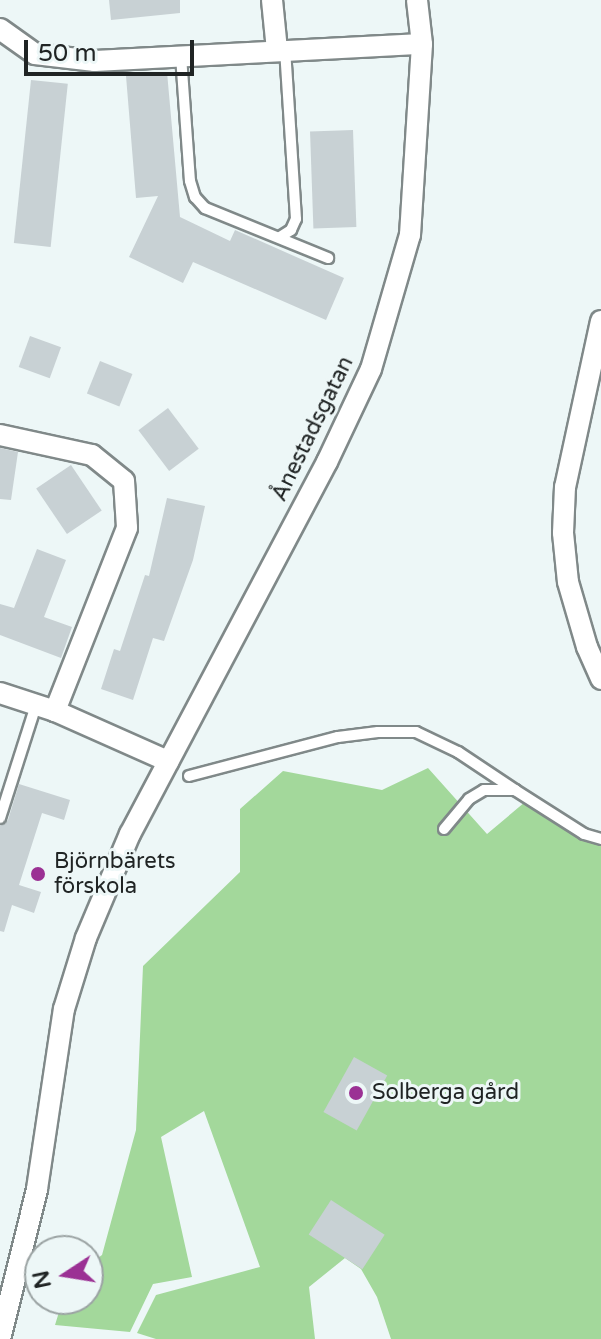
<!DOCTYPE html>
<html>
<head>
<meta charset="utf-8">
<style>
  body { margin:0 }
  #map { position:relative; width:601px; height:1339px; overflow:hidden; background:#edf7f7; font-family:"Varela Round",sans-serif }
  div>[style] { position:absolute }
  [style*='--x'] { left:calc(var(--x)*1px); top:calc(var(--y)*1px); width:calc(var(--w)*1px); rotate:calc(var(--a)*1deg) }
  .green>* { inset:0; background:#a3d89b }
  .building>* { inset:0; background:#c8d1d4; transform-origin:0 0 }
  .roads { filter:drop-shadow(2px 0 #808989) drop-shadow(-2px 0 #808989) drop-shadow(0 2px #808989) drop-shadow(0 -2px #808989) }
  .service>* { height:10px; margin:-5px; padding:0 5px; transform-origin:5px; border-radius:5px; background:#fff }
  .minor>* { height:20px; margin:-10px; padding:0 10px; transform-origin:10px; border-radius:10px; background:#fff }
  .dots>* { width:22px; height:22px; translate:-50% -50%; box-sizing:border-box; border:4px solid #edf7f7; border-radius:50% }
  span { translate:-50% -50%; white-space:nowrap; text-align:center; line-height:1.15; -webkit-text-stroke:6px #edf7f7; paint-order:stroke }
  .street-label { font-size:22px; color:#202424 }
  .poi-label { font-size:22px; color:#202424 }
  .left { translate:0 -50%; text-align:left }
  .north { position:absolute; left:24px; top:1235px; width:80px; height:80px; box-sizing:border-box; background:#edf7f7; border:2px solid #9ba3a3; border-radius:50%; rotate:258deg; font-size:22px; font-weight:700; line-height:32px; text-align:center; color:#202424 }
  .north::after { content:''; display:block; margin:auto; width:28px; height:36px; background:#9b3194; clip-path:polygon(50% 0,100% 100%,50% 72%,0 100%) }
  .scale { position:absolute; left:24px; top:40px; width:170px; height:36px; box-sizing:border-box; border:4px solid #202424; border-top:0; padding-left:10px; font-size:24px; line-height:28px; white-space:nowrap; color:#202424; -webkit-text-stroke:6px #edf7f7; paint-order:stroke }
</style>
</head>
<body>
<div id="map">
  <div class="green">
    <div style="clip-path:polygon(428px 768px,487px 834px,525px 802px,601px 844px,601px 1339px,391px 1339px,377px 1297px,361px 1269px,345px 1258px,309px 1287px,315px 1339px,156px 1339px,137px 1333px,156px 1295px,260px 1267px,204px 1111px,161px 1137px,192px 1277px,153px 1284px,130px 1332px,55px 1325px,63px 1299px,88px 1299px,88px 1265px,102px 1255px,136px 1130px,143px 966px,240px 872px,240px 809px,283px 771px,382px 790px)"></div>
  </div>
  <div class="building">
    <div style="clip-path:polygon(109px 0,180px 0,180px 13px,111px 20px)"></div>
    <div style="clip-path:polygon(167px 72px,180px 217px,230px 241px,235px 230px,344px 278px,326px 320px,193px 262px,183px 283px,129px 257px,158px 196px,136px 198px,126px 76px)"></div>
    <div style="left:31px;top:80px;width:37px;height:164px;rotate:6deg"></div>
    <div style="left:353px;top:130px;width:97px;height:43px;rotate:88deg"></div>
    <div style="left:30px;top:336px;width:33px;height:33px;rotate:20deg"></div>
    <div style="left:100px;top:361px;width:35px;height:35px;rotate:22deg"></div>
    <div style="left:168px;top:408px;width:51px;height:37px;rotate:53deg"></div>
    <div style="clip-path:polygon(0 448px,18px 452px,11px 500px,0 499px)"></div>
    <div style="left:71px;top:465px;width:55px;height:42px;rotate:56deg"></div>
    <div style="clip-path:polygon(167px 498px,205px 506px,193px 560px,164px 641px,153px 638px,133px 700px,101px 689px,114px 649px,120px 651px,145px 575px,149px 576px)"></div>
    <div style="clip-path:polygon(37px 549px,66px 560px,44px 617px,72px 627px,61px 658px,0 635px,0 604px,14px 608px)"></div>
    <div style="clip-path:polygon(19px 784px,70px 800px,64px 820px,42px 813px,19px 885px,41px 892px,34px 913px,12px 905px,4px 932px,0 931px,0 826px,8px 820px)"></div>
    <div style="left:354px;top:1057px;width:38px;height:63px;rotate:29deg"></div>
    <div style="left:331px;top:1200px;width:64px;height:41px;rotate:33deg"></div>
  </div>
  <div class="roads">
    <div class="service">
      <div style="--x:181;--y:56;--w:125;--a:85.9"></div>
      <div style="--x:190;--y:181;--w:17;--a:73"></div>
      <div style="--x:195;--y:197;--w:15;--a:48"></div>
      <div style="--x:205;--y:208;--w:133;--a:22.1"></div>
      <div style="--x:280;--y:237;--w:13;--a:-32"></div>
      <div style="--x:291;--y:230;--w:12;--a:-66"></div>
      <div style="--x:296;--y:219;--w:169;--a:-93.7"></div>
      <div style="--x:189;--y:776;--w:154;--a:-14.7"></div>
      <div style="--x:338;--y:737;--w:40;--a:-7.1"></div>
      <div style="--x:378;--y:732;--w:38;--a:0"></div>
      <div style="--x:416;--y:732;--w:47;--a:25.5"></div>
      <div style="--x:458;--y:752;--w:69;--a:33.7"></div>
      <div style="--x:0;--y:818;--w:119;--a:-72.3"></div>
      <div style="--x:444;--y:829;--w:39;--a:-50"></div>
      <div style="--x:469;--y:799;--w:17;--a:-31"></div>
      <div style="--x:484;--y:790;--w:31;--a:0"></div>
      <div style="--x:515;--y:790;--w:82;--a:32.5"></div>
      <div style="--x:584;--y:834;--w:18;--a:16"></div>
    </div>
    <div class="minor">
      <div style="--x:272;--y:0;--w:50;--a:84.3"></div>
      <div style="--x:0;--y:29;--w:43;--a:35.5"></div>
      <div style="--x:35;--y:54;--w:60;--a:6.7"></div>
      <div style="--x:95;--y:61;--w:327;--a:-3"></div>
      <div style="--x:601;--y:321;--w:170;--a:102.2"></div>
      <div style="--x:565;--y:487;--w:46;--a:92.5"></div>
      <div style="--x:563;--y:533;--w:49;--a:84.2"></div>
      <div style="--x:568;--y:582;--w:68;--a:73.7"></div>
      <div style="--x:587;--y:647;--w:35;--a:66"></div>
      <div style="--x:0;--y:435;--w:94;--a:12.3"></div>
      <div style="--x:92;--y:455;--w:41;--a:39.1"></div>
      <div style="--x:124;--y:481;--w:47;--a:86.3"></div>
      <div style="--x:127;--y:528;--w:197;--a:111.5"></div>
      <div style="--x:0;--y:693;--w:58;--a:18.1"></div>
      <div style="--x:55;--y:711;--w:124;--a:23.9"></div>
      <div style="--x:0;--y:1339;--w:154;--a:-76.1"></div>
      <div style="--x:37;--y:1189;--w:182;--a:-81.5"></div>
      <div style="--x:64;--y:1009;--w:74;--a:-72.8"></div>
      <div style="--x:86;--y:938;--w:113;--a:-67.1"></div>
      <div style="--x:130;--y:834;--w:421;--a:-62.1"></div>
      <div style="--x:327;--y:462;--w:103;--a:-64.7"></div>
      <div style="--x:371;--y:369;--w:140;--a:-73.8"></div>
      <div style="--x:410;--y:235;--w:191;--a:-86.4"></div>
      <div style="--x:422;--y:44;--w:44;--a:-96.5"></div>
    </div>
  </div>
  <div class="dots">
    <div style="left:38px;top:874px;background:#9b3194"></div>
    <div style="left:356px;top:1093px;background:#9b3194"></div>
  </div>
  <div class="street-label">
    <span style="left:313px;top:429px;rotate:-64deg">Ånestadsgatan</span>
  </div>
  <div class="poi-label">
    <span class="left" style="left:54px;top:874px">Björnbärets<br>förskola</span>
    <span class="left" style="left:372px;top:1093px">Solberga gård</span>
  </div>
  <div class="north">N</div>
  <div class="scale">50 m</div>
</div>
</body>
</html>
